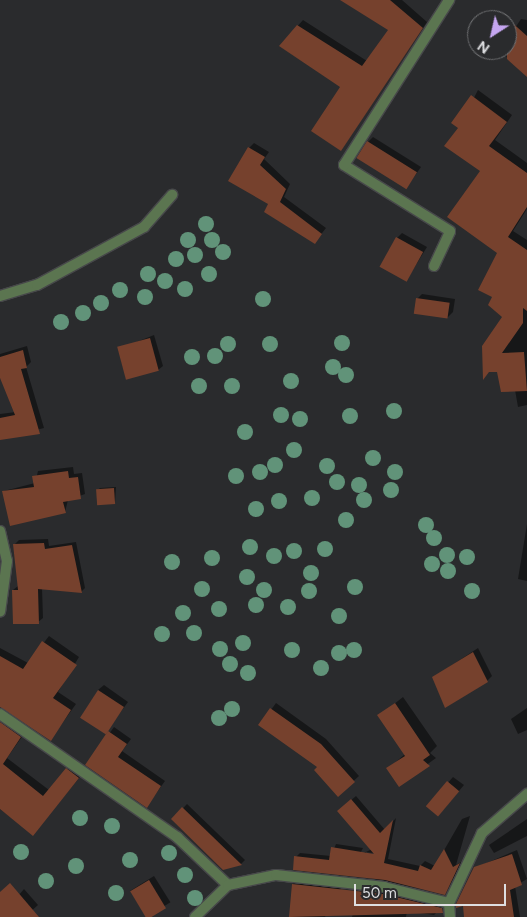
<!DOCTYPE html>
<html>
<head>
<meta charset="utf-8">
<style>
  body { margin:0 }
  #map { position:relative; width:527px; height:917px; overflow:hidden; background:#2a2b2d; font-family:Figtree,sans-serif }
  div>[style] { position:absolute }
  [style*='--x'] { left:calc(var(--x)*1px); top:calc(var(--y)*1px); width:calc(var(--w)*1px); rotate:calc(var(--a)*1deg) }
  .shadow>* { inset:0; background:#0007; transform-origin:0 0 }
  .building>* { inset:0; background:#76412d; transform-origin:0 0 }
  .roads { filter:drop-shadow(1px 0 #47484a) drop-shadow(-1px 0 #47484a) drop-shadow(0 1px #47484a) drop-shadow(0 -1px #47484a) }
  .minor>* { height:10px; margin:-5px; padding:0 5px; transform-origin:5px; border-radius:5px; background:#5b7550 }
  .trees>* { width:16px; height:16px; margin:-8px; border-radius:50%; background:#619379 }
  span { translate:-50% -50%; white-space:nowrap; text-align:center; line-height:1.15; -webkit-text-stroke:4px #2a2b2d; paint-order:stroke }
  .north { position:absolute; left:467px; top:10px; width:50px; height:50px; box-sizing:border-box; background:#2a2b2d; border:1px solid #727375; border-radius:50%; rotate:215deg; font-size:14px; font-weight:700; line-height:20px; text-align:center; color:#dedfe1 }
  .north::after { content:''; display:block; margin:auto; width:18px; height:22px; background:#c5a6f0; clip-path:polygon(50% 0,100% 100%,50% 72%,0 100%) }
  .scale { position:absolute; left:354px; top:884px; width:152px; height:22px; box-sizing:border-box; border:2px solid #dedfe1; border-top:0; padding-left:6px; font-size:15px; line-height:18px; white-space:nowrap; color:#dedfe1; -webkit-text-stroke:4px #2a2b2d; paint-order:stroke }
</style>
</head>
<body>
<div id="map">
  <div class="shadow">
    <div style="clip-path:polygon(359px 0,402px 0,427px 22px,341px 150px,341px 87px,280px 46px,303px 20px,367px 61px,390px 30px)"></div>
    <div style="clip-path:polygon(521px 19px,527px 20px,527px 62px,520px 69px,501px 52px,507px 50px,507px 40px)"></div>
    <div style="clip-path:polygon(478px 90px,512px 115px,495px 140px,527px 163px,527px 209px,513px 231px,527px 240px,527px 405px,518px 407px,515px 390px,498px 371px,504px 316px,493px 296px,499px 253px,482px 171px,459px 127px)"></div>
    <div style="clip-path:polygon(373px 137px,421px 167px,407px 187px,368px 142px)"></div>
    <div style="clip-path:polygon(254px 143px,269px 152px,264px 159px,290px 184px,284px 197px,326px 228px,315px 242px,269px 204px,249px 148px)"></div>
    <div style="clip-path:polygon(402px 233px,427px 247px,406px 281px,397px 238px)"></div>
    <div style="clip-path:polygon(422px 294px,455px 299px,453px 312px,448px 317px,417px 299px)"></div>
    <div style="clip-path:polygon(154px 335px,163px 366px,158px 370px,119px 349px)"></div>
    <div style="clip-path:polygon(27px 346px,31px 362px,26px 367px,44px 428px,0 439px,0 414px,16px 412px,0 377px,0 354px)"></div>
    <div style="clip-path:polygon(73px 467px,74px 474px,82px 473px,85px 494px,68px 500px,65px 512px,4px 491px,35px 483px,38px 471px)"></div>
    <div style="clip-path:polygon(116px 487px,115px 503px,98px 490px,100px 488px)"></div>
    <div style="clip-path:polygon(527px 524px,527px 581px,518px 579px)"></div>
    <div style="clip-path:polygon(48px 539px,49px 546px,76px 542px,85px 588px,81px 592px,42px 588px,43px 618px,38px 622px,13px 590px,18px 586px,15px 544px,19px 540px)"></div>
    <div style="clip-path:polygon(49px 636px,79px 657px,58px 692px,76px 704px,51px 739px,4px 707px,0 709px,0 648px,28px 663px)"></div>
    <div style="clip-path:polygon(478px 648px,492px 676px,487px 681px,434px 677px)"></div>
    <div style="clip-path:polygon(104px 685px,128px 702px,105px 733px,98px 690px)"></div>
    <div style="clip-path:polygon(403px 697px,437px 746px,430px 753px,436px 758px,399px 785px,388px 769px,405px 754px,379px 716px)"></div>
    <div style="clip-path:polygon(276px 703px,326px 739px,359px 776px,338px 795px,319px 767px,260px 725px)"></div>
    <div style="clip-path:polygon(527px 708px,527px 730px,518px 734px,511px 719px)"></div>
    <div style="clip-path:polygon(0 710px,26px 731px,7px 758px,49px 790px,72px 763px,84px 772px,33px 834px,0 809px)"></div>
    <div style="clip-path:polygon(114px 727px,131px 739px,122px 751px,165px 781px,147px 806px,87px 764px)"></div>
    <div style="clip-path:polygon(453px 777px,464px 785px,442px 811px,427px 807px)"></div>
    <div style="clip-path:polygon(evenodd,356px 796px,385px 830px,396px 818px,388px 859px,420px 866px,425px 861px,435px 866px,462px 819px,470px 816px,456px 865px,463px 861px,445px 894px,360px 876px,364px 853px,372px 849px,343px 807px,356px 796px,366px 852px,381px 854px,366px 854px,366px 852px)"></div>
    <div style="clip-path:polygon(187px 804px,245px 860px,241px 864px,173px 819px)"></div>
    <div style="clip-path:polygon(527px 819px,527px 836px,494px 853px,489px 845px)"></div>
    <div style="clip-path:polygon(336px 844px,363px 848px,351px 871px,296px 857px,300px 853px,331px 856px)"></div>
    <div style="clip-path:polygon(517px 850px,527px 879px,515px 886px,520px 917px,465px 917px,475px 868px)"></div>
    <div style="left:154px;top:876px;width:31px;height:28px;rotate:58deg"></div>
    <div style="clip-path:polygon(298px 880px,343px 885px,325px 917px,291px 917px,293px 884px)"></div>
    <div style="clip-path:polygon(361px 887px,445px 904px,434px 915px,407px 911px,406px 917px,352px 917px)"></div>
    <div style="clip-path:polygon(24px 889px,38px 905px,28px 914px,30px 917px,0 917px)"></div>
  </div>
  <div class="building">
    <div style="clip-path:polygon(340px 0,390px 0,423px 28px,341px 151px,311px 131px,340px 87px,279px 46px,297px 25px,362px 66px,388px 30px)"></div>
    <div style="clip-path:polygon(507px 18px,527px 36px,527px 77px,507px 59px)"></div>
    <div style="clip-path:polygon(471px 95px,507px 122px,489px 146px,527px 173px,527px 207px,508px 237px,527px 250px,527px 311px,523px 308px,523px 323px,502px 353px,524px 352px,527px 391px,501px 392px,497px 372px,489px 372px,483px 380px,482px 346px,502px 317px,488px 305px,492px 297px,478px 290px,497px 253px,447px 217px,480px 171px,444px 146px,458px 128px,451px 123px)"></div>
    <div style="left:367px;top:141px;width:59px;height:20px;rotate:32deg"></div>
    <div style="clip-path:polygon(248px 147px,265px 157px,260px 165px,286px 189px,280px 202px,322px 234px,315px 244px,264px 212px,268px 204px,228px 181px)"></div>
    <div style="left:396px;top:237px;width:31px;height:34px;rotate:29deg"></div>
    <div style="left:416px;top:298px;width:34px;height:16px;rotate:8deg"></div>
    <div style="left:150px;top:338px;width:34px;height:34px;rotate:75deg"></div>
    <div style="clip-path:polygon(23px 350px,27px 368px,21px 369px,40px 434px,0 440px,0 418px,15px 415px,0 378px,0 357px)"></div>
    <div style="clip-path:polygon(68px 471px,69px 478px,78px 477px,81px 499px,63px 502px,66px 513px,10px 526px,2px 491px,34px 487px,32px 476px)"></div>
    <div style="left:114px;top:488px;width:16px;height:18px;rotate:86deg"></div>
    <div style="clip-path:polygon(44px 543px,45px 549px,72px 545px,82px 593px,38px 589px,39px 624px,13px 624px,12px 590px,18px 590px,13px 544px)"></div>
    <div style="clip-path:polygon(42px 641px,77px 665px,53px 698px,71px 710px,51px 741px,0 707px,0 656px,23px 669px)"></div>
    <div style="clip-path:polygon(473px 652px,488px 682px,445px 708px,432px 677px)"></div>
    <div style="left:98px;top:690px;width:31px;height:33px;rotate:33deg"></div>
    <div style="clip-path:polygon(395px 703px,430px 755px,423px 760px,430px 766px,399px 787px,386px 768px,405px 756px,377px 715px)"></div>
    <div style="clip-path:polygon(270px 708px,321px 744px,355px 782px,338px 797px,314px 770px,317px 767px,258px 725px)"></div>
    <div style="clip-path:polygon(0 722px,21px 737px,3px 764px,43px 796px,66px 768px,79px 778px,33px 836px,0 809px)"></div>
    <div style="clip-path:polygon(108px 731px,127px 744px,118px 757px,161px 786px,147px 808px,85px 765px)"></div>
    <div style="left:447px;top:781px;width:16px;height:33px;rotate:40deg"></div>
    <div style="clip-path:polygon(351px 799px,380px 833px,393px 820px,384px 863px,418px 871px,420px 865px,431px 870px,444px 849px,453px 867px,460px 863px,445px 895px,385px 880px,293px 870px,294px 856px,329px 860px,331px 847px,374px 854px,337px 811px)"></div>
    <div style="clip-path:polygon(182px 807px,242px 865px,223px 870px,171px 819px)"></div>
    <div style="clip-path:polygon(512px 854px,522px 885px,510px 890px,514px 917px,464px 917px,463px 906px,456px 908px,456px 904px,474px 867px)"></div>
    <div style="left:149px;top:880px;width:33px;height:22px;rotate:59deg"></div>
    <div style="clip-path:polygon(10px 883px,39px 917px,0 917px,0 892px)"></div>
    <div style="clip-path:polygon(292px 884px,383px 894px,442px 908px,443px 913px,289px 917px)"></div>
  </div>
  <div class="roads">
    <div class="minor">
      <div style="--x:434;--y:266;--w:38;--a:-65"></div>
      <div style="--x:450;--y:231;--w:125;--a:-148.1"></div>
      <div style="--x:344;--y:165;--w:196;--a:-57.5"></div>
      <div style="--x:0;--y:296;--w:39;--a:-17"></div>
      <div style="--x:37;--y:285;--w:122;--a:-28.5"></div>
      <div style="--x:144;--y:227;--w:43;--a:-48.8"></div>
      <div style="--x:0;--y:531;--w:31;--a:77"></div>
      <div style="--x:7;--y:561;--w:51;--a:97.8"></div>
      <div style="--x:0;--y:714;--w:216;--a:34.8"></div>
      <div style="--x:177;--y:837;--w:70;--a:43.3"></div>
      <div style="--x:195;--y:917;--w:46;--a:-44.1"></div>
      <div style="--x:228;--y:885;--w:49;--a:-11.8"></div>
      <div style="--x:276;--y:875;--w:109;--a:6.3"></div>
      <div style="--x:384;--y:887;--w:67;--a:13.8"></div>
      <div style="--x:450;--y:917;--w:14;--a:-94"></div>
      <div style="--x:449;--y:903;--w:77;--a:-64.8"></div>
      <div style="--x:482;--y:833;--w:60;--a:-40.9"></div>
    </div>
  </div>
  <div class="trees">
    <div style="left:206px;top:224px"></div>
    <div style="left:188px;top:240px"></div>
    <div style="left:212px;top:240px"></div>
    <div style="left:223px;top:252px"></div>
    <div style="left:195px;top:255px"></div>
    <div style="left:176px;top:259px"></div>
    <div style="left:148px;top:274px"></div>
    <div style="left:209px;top:274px"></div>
    <div style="left:165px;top:281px"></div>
    <div style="left:185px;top:289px"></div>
    <div style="left:120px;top:290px"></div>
    <div style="left:145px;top:297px"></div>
    <div style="left:263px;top:299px"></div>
    <div style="left:101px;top:303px"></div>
    <div style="left:83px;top:313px"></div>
    <div style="left:61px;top:322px"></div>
    <div style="left:342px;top:343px"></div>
    <div style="left:228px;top:344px"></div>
    <div style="left:270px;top:344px"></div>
    <div style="left:215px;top:356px"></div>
    <div style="left:192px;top:357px"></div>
    <div style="left:333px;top:367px"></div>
    <div style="left:346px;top:375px"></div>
    <div style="left:291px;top:381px"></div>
    <div style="left:199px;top:386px"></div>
    <div style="left:232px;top:386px"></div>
    <div style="left:394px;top:411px"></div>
    <div style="left:281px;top:415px"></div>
    <div style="left:350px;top:416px"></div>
    <div style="left:300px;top:419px"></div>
    <div style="left:245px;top:432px"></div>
    <div style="left:294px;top:450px"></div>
    <div style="left:373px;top:458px"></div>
    <div style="left:275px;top:465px"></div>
    <div style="left:327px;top:466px"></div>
    <div style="left:260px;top:472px"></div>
    <div style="left:395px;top:472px"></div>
    <div style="left:236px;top:476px"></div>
    <div style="left:337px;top:482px"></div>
    <div style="left:359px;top:485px"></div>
    <div style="left:391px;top:490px"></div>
    <div style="left:312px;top:498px"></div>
    <div style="left:364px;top:500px"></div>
    <div style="left:279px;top:501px"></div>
    <div style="left:256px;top:509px"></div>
    <div style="left:346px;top:520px"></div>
    <div style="left:426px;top:525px"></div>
    <div style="left:434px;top:538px"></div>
    <div style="left:250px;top:547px"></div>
    <div style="left:325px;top:549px"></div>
    <div style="left:294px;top:551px"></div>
    <div style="left:447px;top:555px"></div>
    <div style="left:274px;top:556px"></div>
    <div style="left:467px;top:557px"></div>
    <div style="left:212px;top:558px"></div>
    <div style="left:172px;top:562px"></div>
    <div style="left:432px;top:564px"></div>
    <div style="left:448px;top:571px"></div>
    <div style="left:311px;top:573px"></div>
    <div style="left:247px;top:577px"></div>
    <div style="left:355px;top:587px"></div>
    <div style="left:202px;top:589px"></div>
    <div style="left:264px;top:590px"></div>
    <div style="left:309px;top:591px"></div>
    <div style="left:472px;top:591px"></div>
    <div style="left:256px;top:605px"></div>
    <div style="left:288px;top:607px"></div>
    <div style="left:219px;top:609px"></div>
    <div style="left:183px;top:613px"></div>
    <div style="left:339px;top:616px"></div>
    <div style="left:194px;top:633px"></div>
    <div style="left:162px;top:634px"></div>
    <div style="left:243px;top:643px"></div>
    <div style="left:220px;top:649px"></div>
    <div style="left:292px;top:650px"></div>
    <div style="left:354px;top:650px"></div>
    <div style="left:339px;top:653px"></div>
    <div style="left:230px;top:664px"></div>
    <div style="left:321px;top:668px"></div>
    <div style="left:248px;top:673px"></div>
    <div style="left:232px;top:709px"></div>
    <div style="left:219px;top:718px"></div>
    <div style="left:80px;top:818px"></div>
    <div style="left:112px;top:826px"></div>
    <div style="left:21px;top:852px"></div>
    <div style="left:169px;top:853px"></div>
    <div style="left:130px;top:860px"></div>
    <div style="left:76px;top:866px"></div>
    <div style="left:185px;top:875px"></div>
    <div style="left:46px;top:881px"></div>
    <div style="left:116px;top:893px"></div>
    <div style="left:195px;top:898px"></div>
  </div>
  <div class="north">N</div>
  <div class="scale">50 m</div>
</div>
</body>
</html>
